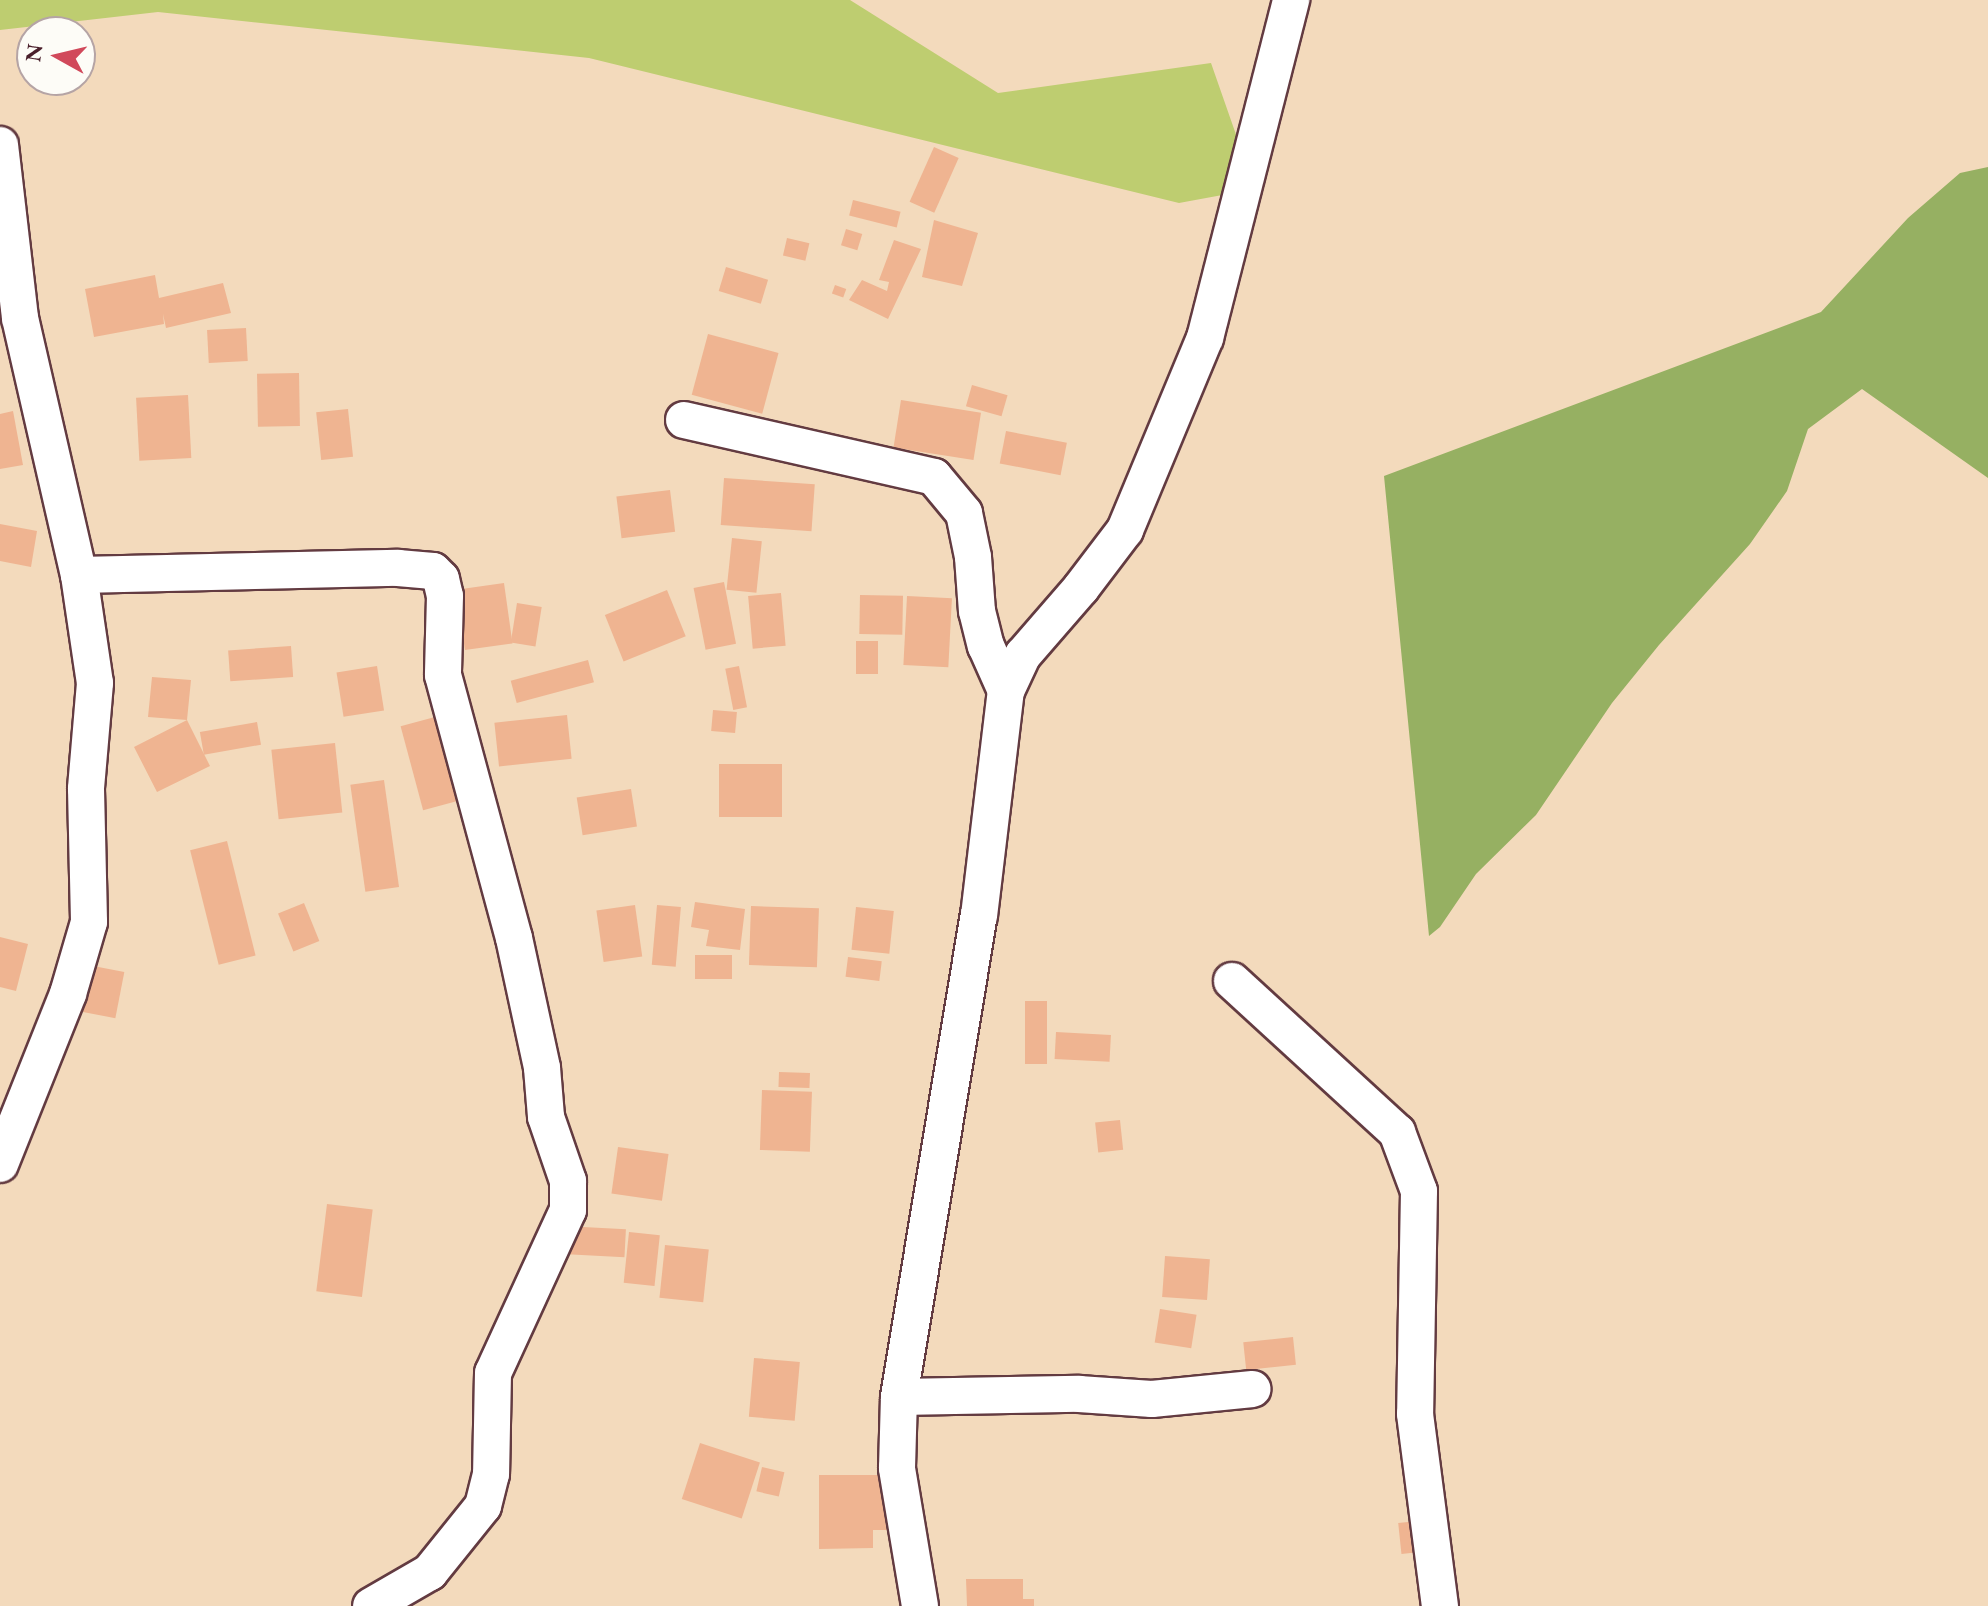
<!DOCTYPE html>
<html>
<head>
<meta charset="utf-8">
<style>
  body { margin:0 }
  #map { position:relative; width:1988px; height:1606px; overflow:hidden; background:#f3dabc; font-family:"EB Garamond",serif }
  div>[style] { position:absolute }
  [style*='--x'] { left:calc(var(--x)*1px); top:calc(var(--y)*1px); width:calc(var(--w)*1px); rotate:calc(var(--a)*1deg) }
  .green>* { inset:0; background:#becd70 }
  .forest>* { inset:0; background:#96b062 }
  .building>* { inset:0; background:#efb491; transform-origin:0 0 }
  .roads { filter:drop-shadow(2px 0 #633b41) drop-shadow(-2px 0 #633b41) drop-shadow(0 2px #633b41) drop-shadow(0 -2px #633b41) }
  .street>* { height:36px; margin:-18px; padding:0 18px; transform-origin:18px; border-radius:18px; background:#fff }
  span { translate:-50% -50%; white-space:nowrap; text-align:center; line-height:1.15; -webkit-text-stroke:8px #fdfcf7; paint-order:stroke }
  .north { position:absolute; left:16px; top:16px; width:80px; height:80px; box-sizing:border-box; background:#fdfcf7; border:2px solid #b5a4a5; border-radius:50%; rotate:278deg; font-size:22px; font-weight:700; line-height:32px; text-align:center; color:#4a1f2b }
  .north::after { content:''; display:block; margin:auto; width:28px; height:36px; background:#d1495b; clip-path:polygon(50% 0,100% 100%,50% 72%,0 100%) }
</style>
</head>
<body>
<div id="map">
  <div class="green">
    <div style="clip-path:polygon(0 0,850px 0,998px 93px,1211px 63px,1255px 189px,1179px 203px,589px 58px,158px 12px,0 30px)"></div>
  </div>
  <div class="forest">
    <div style="clip-path:polygon(1988px 167px,1988px 478px,1862px 389px,1808px 429px,1787px 491px,1750px 544px,1659px 645px,1612px 703px,1536px 815px,1476px 874px,1440px 927px,1429px 936px,1384px 476px,1821px 312px,1908px 218px,1960px 173px)"></div>
  </div>
  <div class="building">
    <div style="left:934px;top:147px;width:27px;height:60px;rotate:24deg"></div>
    <div style="left:853px;top:200px;width:49px;height:16px;rotate:14deg"></div>
    <div style="clip-path:polygon(934px 220px,978px 233px,962px 286px,922px 277px)"></div>
    <div style="left:846px;top:229px;width:17px;height:17px;rotate:17deg"></div>
    <div style="left:787px;top:238px;width:23px;height:18px;rotate:13deg"></div>
    <div style="clip-path:polygon(894px 240px,921px 249px,888px 319px,849px 300px,862px 280px,887px 291px,889px 282px,879px 280px)"></div>
    <div style="left:726px;top:267px;width:44px;height:25px;rotate:17deg"></div>
    <div style="clip-path:polygon(155px 275px,159px 298px,223px 283px,231px 313px,166px 328px,163px 314px,164px 324px,94px 337px,85px 289px)"></div>
    <div style="left:835px;top:285px;width:12px;height:9px;rotate:20deg"></div>
    <div style="left:246px;top:328px;width:33px;height:39px;rotate:87deg"></div>
    <div style="left:708px;top:334px;width:73px;height:63px;rotate:15deg"></div>
    <div style="left:299px;top:373px;width:53px;height:42px;rotate:89deg"></div>
    <div style="left:972px;top:385px;width:37px;height:22px;rotate:16deg"></div>
    <div style="left:188px;top:395px;width:63px;height:52px;rotate:87deg"></div>
    <div style="left:901px;top:400px;width:81px;height:48px;rotate:9deg"></div>
    <div style="left:348px;top:409px;width:48px;height:32px;rotate:84deg"></div>
    <div style="clip-path:polygon(13px 411px,23px 465px,0 469px,0 414px)"></div>
    <div style="left:1006px;top:431px;width:62px;height:33px;rotate:11deg"></div>
    <div style="left:724px;top:478px;width:91px;height:47px;rotate:4deg"></div>
    <div style="left:670px;top:490px;width:42px;height:54px;rotate:83deg"></div>
    <div style="clip-path:polygon(0 524px,37px 531px,31px 567px,0 561px)"></div>
    <div style="left:732px;top:538px;width:30px;height:52px;rotate:6deg"></div>
    <div style="left:724px;top:582px;width:63px;height:31px;rotate:79deg"></div>
    <div style="left:504px;top:583px;width:61px;height:48px;rotate:82deg"></div>
    <div style="left:667px;top:590px;width:50px;height:67px;rotate:68deg"></div>
    <div style="left:781px;top:593px;width:53px;height:33px;rotate:85deg"></div>
    <div style="left:860px;top:595px;width:43px;height:39px;rotate:1deg"></div>
    <div style="left:907px;top:596px;width:45px;height:69px;rotate:3deg"></div>
    <div style="left:517px;top:603px;width:25px;height:40px;rotate:9deg"></div>
    <div style="left:856px;top:641px;width:22px;height:33px"></div>
    <div style="left:291px;top:646px;width:31px;height:63px;rotate:86deg"></div>
    <div style="left:588px;top:660px;width:23px;height:80px;rotate:75deg"></div>
    <div style="left:377px;top:666px;width:45px;height:41px;rotate:81deg"></div>
    <div style="left:739px;top:666px;width:42px;height:14px;rotate:79deg"></div>
    <div style="clip-path:polygon(152px 677px,191px 680px,187px 720px,210px 766px,157px 792px,134px 747px,187px 720px,148px 717px)"></div>
    <div style="left:713px;top:710px;width:24px;height:21px;rotate:5deg"></div>
    <div style="left:446px;top:714px;width:87px;height:47px;rotate:75deg"></div>
    <div style="left:567px;top:715px;width:44px;height:73px;rotate:84deg"></div>
    <div style="left:257px;top:722px;width:23px;height:58px;rotate:80deg"></div>
    <div style="left:335px;top:743px;width:70px;height:64px;rotate:84deg"></div>
    <div style="left:782px;top:764px;width:53px;height:63px;rotate:90deg"></div>
    <div style="left:384px;top:780px;width:108px;height:34px;rotate:82deg"></div>
    <div style="left:631px;top:789px;width:38px;height:55px;rotate:81deg"></div>
    <div style="left:227px;top:841px;width:118px;height:38px;rotate:76deg"></div>
    <div style="clip-path:polygon(695px 902px,745px 909px,740px 950px,706px 946px,709px 930px,691px 927px)"></div>
    <div style="left:304px;top:903px;width:41px;height:28px;rotate:68deg"></div>
    <div style="left:635px;top:905px;width:52px;height:39px;rotate:82deg"></div>
    <div style="left:657px;top:905px;width:24px;height:60px;rotate:5deg"></div>
    <div style="left:751px;top:906px;width:68px;height:59px;rotate:2deg"></div>
    <div style="left:856px;top:907px;width:38px;height:43px;rotate:6deg"></div>
    <div style="clip-path:polygon(0 937px,28px 944px,16px 991px,0 987px)"></div>
    <div style="left:732px;top:955px;width:24px;height:37px;rotate:90deg"></div>
    <div style="left:848px;top:957px;width:34px;height:20px;rotate:7deg"></div>
    <div style="left:88px;top:965px;width:37px;height:47px;rotate:11deg"></div>
    <div style="left:1025px;top:1001px;width:22px;height:63px"></div>
    <div style="left:1056px;top:1032px;width:55px;height:27px;rotate:3deg"></div>
    <div style="left:779px;top:1072px;width:31px;height:15px;rotate:2deg"></div>
    <div style="left:762px;top:1090px;width:50px;height:60px;rotate:2deg"></div>
    <div style="left:1120px;top:1120px;width:30px;height:25px;rotate:84deg"></div>
    <div style="left:618px;top:1147px;width:51px;height:47px;rotate:8deg"></div>
    <div style="left:327px;top:1204px;width:46px;height:88px;rotate:7deg"></div>
    <div style="left:564px;top:1226px;width:62px;height:28px;rotate:3deg"></div>
    <div style="left:629px;top:1232px;width:31px;height:51px;rotate:6deg"></div>
    <div style="left:665px;top:1245px;width:44px;height:53px;rotate:6deg"></div>
    <div style="left:1165px;top:1256px;width:45px;height:41px;rotate:4deg"></div>
    <div style="left:1160px;top:1309px;width:37px;height:34px;rotate:9deg"></div>
    <div style="left:1293px;top:1337px;width:28px;height:50px;rotate:84deg"></div>
    <div style="left:754px;top:1358px;width:46px;height:59px;rotate:5deg"></div>
    <div style="left:700px;top:1443px;width:63px;height:59px;rotate:18deg"></div>
    <div style="left:762px;top:1467px;width:23px;height:25px;rotate:13deg"></div>
    <div style="clip-path:polygon(819px 1475px,891px 1475px,891px 1530px,873px 1530px,873px 1548px,819px 1549px)"></div>
    <div style="left:1437px;top:1519px;width:31px;height:39px;rotate:84deg"></div>
    <div style="clip-path:polygon(966px 1579px,1023px 1579px,1023px 1599px,1034px 1599px,1034px 1606px,967px 1606px)"></div>
  </div>
  <div class="roads">
    <div class="street">
      <div style="--x:0;--y:145;--w:174;--a:83.4"></div>
      <div style="--x:20;--y:318;--w:264;--a:77.1"></div>
      <div style="--x:79;--y:575;--w:109;--a:81.6"></div>
      <div style="--x:95;--y:683;--w:106;--a:94.9"></div>
      <div style="--x:86;--y:789;--w:133;--a:88.7"></div>
      <div style="--x:89;--y:922;--w:75;--a:106.3"></div>
      <div style="--x:68;--y:994;--w:183;--a:111.8"></div>
      <div style="--x:684;--y:420;--w:256;--a:12.8"></div>
      <div style="--x:934;--y:477;--w:47;--a:50.2"></div>
      <div style="--x:964;--y:513;--w:45;--a:78.4"></div>
      <div style="--x:973;--y:557;--w:54;--a:85.8"></div>
      <div style="--x:977;--y:611;--w:36;--a:76"></div>
      <div style="--x:986;--y:646;--w:49;--a:66"></div>
      <div style="--x:79;--y:575;--w:319;--a:-1.3"></div>
      <div style="--x:398;--y:568;--w:35;--a:5"></div>
      <div style="--x:433;--y:571;--w:11;--a:45"></div>
      <div style="--x:441;--y:579;--w:17;--a:77"></div>
      <div style="--x:445;--y:596;--w:79;--a:91.5"></div>
      <div style="--x:443;--y:675;--w:272;--a:74.9"></div>
      <div style="--x:514;--y:938;--w:133;--a:77.8"></div>
      <div style="--x:542;--y:1068;--w:49;--a:85.3"></div>
      <div style="--x:546;--y:1117;--w:68;--a:71"></div>
      <div style="--x:568;--y:1181;--w:29;--a:90"></div>
      <div style="--x:568;--y:1210;--w:179;--a:114.7"></div>
      <div style="--x:493;--y:1373;--w:101;--a:91.1"></div>
      <div style="--x:491;--y:1474;--w:33;--a:104"></div>
      <div style="--x:483;--y:1506;--w:85;--a:128.8"></div>
      <div style="--x:430;--y:1572;--w:68;--a:150"></div>
      <div style="--x:1232;--y:981;--w:224;--a:42.5"></div>
      <div style="--x:1397;--y:1132;--w:63;--a:69.6"></div>
      <div style="--x:1419;--y:1191;--w:223;--a:91"></div>
      <div style="--x:1415;--y:1414;--w:194;--a:82.6"></div>
      <div style="--x:899;--y:1397;--w:180;--a:-1"></div>
      <div style="--x:1079;--y:1394;--w:73;--a:3.9"></div>
      <div style="--x:1152;--y:1399;--w:101;--a:-5.7"></div>
      <div style="--x:920;--y:1606;--w:140;--a:-99.5"></div>
      <div style="--x:897;--y:1468;--w:71;--a:-88.4"></div>
      <div style="--x:899;--y:1397;--w:488;--a:-80.6"></div>
      <div style="--x:979;--y:916;--w:227;--a:-83.2"></div>
      <div style="--x:1006;--y:691;--w:40;--a:-65"></div>
      <div style="--x:1023;--y:655;--w:89;--a:-49.1"></div>
      <div style="--x:1081;--y:588;--w:73;--a:-52.8"></div>
      <div style="--x:1125;--y:530;--w:208;--a:-67.4"></div>
      <div style="--x:1205;--y:338;--w:349;--a:-75.7"></div>
    </div>
  </div>
  <div class="north">N</div>
</div>
</body>
</html>
